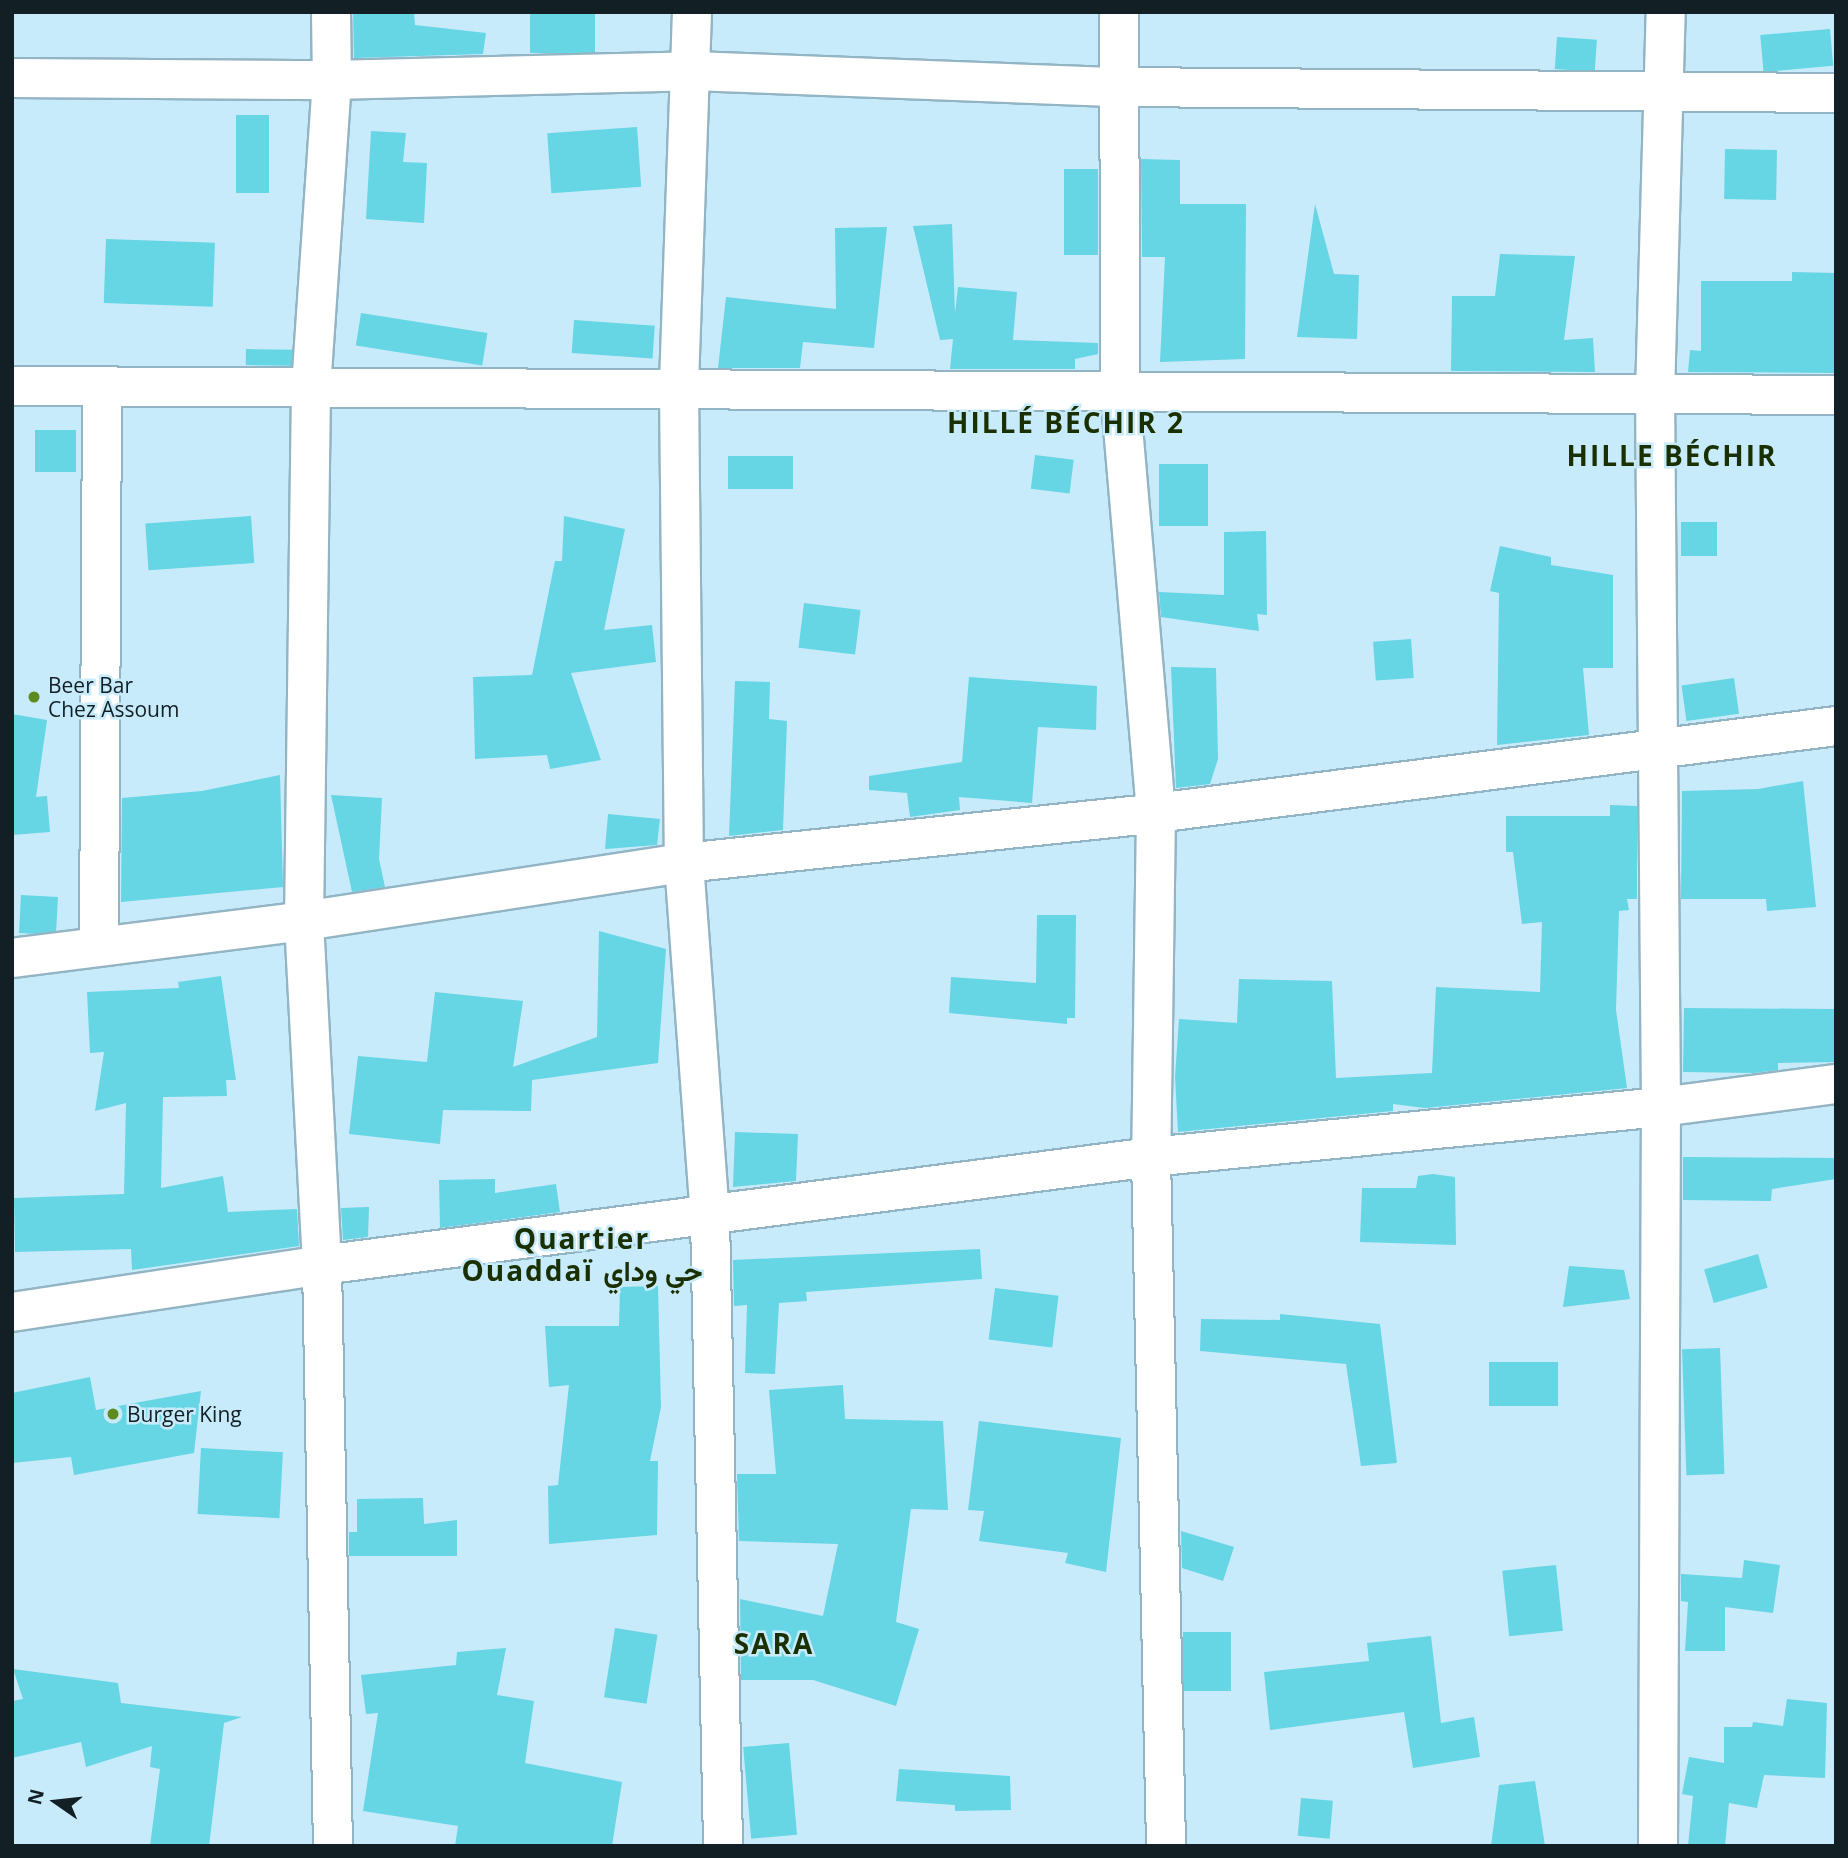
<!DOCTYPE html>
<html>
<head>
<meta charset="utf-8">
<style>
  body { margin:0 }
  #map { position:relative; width:1848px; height:1858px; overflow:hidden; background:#c7ebfb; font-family:"Open Sans",Vazirmatn,sans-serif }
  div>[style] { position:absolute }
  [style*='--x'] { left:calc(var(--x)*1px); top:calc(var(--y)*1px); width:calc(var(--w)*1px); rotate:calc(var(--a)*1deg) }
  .building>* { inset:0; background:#66d5e4; transform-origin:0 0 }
  .roads { filter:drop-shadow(2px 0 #92b4c3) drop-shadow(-2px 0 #92b4c3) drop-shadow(0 2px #92b4c3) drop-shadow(0 -2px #92b4c3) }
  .minor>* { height:38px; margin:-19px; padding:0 19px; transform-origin:19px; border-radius:19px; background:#fff }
  .dots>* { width:19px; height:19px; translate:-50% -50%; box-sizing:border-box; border:4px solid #c7ebfb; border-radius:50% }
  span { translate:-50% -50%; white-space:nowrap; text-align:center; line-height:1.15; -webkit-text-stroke:5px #c7ebfb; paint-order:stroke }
  .poi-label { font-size:21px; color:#121f25 }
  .left { translate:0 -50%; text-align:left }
  .district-label { font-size:28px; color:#1b3000; font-weight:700; letter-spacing:2px }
  .frame { position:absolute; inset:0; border:14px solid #121f25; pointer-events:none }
  .north { position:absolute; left:21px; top:1767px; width:70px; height:70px; -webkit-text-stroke:5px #c7ebfb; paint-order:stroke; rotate:284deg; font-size:19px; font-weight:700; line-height:28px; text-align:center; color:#121f25 }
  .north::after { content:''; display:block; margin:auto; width:24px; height:32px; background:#121f25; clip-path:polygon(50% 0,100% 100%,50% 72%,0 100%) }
</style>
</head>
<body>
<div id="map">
  <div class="building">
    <div style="clip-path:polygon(353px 12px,414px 12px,415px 25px,486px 33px,483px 54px,354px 58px)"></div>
    <div style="left:530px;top:12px;width:65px;height:41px"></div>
    <div style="left:1830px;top:29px;width:37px;height:70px;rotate:85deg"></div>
    <div style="left:1557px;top:37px;width:40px;height:32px;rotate:4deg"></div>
    <div style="left:236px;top:115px;width:33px;height:78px"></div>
    <div style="left:637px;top:127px;width:60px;height:90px;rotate:86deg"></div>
    <div style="clip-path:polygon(371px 131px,406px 133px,403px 162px,427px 163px,424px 223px,366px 219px)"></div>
    <div style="left:1725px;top:149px;width:52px;height:50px;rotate:1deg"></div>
    <div style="clip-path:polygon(1141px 159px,1180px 160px,1180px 204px,1246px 204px,1245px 359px,1160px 362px,1165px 257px,1142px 257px)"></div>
    <div style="left:1064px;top:169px;width:34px;height:86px"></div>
    <div style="clip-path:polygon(1315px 204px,1334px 274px,1359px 275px,1357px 339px,1297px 337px)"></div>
    <div style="clip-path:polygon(952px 224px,955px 313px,958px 287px,1017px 292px,1013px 340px,1098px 343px,1098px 354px,1075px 359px,1075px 369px,950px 369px,953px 339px,940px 340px,913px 226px)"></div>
    <div style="clip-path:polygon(887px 227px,874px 348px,803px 342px,800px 368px,718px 368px,726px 297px,836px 309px,835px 228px)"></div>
    <div style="left:106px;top:239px;width:109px;height:64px;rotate:2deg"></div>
    <div style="clip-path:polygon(1500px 254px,1575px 256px,1564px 340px,1593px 338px,1595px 372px,1451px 371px,1452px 296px,1495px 296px)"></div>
    <div style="clip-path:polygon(1792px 272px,1836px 273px,1836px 373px,1688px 372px,1690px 350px,1701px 351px,1701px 281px,1792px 281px)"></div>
    <div style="left:361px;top:313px;width:128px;height:33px;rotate:9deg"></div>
    <div style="left:574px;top:320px;width:81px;height:33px;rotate:4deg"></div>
    <div style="left:246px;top:349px;width:46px;height:16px;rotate:1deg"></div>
    <div style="left:35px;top:430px;width:41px;height:42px"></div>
    <div style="left:1035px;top:455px;width:39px;height:34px;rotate:7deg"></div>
    <div style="left:728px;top:456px;width:65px;height:33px"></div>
    <div style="left:1159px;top:464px;width:49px;height:62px"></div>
    <div style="left:251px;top:516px;width:47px;height:106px;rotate:86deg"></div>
    <div style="clip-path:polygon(564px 516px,625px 529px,604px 630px,652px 625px,656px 662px,571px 673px,601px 760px,550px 769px,547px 755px,475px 759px,473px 677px,532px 675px,555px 561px,562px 561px)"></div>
    <div style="left:1681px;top:522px;width:36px;height:34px"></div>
    <div style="clip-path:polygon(1266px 531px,1267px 615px,1257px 614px,1259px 631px,1161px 617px,1159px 592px,1224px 595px,1224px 532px)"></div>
    <div style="clip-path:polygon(1500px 546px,1551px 557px,1551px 565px,1613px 575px,1613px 668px,1583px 668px,1589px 735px,1497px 745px,1499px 593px,1490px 591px)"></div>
    <div style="left:804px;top:603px;width:57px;height:45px;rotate:7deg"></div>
    <div style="left:1411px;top:639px;width:39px;height:38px;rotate:86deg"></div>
    <div style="clip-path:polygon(1171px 667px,1216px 668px,1218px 759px,1210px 784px,1176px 788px)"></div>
    <div style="clip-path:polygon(969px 677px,1097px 686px,1096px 730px,1038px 727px,1032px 803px,959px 797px,960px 810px,910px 817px,907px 793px,869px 790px,869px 776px,962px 762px)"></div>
    <div style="left:1734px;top:678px;width:36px;height:53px;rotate:82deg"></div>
    <div style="clip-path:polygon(735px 681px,770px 682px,769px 719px,787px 721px,783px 830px,729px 836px)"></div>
    <div style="clip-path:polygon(12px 714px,47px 720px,36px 797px,47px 796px,50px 832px,12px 835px)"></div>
    <div style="clip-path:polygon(280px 775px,283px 887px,121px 902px,122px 798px,202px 791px)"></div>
    <div style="clip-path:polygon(1803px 781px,1816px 907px,1767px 911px,1766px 899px,1681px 899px,1682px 791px,1758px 789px)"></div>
    <div style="clip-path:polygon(331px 795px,382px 798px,379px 859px,385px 887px,352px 892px)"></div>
    <div style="clip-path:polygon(1610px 805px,1637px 806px,1637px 899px,1627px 899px,1629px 910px,1619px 911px,1616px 1010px,1627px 1088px,1425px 1108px,1393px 1104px,1393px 1111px,1178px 1132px,1175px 1077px,1179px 1019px,1237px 1023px,1239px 979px,1332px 981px,1336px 1078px,1432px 1073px,1436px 987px,1540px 992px,1542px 922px,1522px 924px,1513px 852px,1506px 852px,1506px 816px,1610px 816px)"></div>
    <div style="clip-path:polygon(608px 814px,660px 819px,657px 845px,605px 849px)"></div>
    <div style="left:21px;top:895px;width:37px;height:38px;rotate:3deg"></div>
    <div style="clip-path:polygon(1037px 915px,1076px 915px,1075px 1018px,1067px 1018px,1067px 1024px,949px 1013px,951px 977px,1036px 983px)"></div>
    <div style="clip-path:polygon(599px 931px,666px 949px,658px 1063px,532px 1080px,531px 1111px,443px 1110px,440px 1144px,349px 1134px,358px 1056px,427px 1062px,435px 992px,523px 1001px,513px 1067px,597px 1037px)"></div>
    <div style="clip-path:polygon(221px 976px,236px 1080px,226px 1080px,227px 1096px,163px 1097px,161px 1188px,223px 1176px,228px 1212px,297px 1209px,299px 1246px,132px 1270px,131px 1249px,15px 1252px,14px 1198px,124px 1194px,126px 1103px,95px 1111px,104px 1052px,90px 1053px,87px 992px,179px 988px,178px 982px)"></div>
    <div style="clip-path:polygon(1684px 1008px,1836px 1009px,1836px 1062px,1778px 1063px,1778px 1070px,1754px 1073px,1683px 1072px)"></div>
    <div style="clip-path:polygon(735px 1132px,798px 1134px,796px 1181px,733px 1187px)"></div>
    <div style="clip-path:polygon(1683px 1157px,1836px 1158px,1836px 1179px,1772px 1189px,1771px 1201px,1683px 1200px)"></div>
    <div style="clip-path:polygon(1433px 1174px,1455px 1177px,1456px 1245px,1360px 1242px,1362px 1188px,1416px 1188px,1418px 1176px)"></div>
    <div style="clip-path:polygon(495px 1179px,495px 1193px,556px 1184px,560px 1212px,440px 1228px,439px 1180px)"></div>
    <div style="clip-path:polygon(369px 1207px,368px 1237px,343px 1240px,341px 1208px)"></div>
    <div style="clip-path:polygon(980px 1249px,982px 1279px,806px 1292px,807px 1301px,779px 1303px,775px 1374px,745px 1373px,747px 1305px,734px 1306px,733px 1260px)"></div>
    <div style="left:1758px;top:1254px;width:35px;height:56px;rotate:74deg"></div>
    <div style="clip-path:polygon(1569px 1266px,1624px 1270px,1630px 1299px,1563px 1307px)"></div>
    <div style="clip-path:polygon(658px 1286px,661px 1407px,650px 1461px,658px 1461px,657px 1535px,549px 1544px,548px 1486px,558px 1485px,569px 1385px,549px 1387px,545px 1326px,619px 1326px,620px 1287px)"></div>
    <div style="left:995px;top:1288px;width:64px;height:52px;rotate:7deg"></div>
    <div style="clip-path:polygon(1280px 1314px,1380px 1324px,1397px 1463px,1361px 1466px,1346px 1364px,1200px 1351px,1201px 1319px,1280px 1320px)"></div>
    <div style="left:1720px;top:1348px;width:126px;height:38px;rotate:88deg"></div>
    <div style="left:1489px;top:1362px;width:69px;height:44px"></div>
    <div style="clip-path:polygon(90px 1377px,96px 1410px,201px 1391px,194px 1453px,74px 1475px,71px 1457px,12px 1463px,12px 1393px)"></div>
    <div style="clip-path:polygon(843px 1385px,845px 1419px,943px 1421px,948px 1510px,911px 1509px,896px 1622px,919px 1629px,896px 1706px,813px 1680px,741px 1680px,740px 1599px,823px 1616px,838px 1544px,739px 1541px,737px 1474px,776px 1474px,769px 1390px)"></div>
    <div style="clip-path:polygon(979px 1421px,1121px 1438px,1106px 1572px,1065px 1563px,1068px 1553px,979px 1541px,984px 1511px,968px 1510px)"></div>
    <div style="left:201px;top:1448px;width:82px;height:66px;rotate:3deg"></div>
    <div style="clip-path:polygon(423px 1498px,424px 1524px,457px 1520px,457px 1556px,349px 1556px,349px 1532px,357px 1532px,357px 1499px)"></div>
    <div style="clip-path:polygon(1181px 1531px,1234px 1547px,1223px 1581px,1182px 1568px)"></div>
    <div style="clip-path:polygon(1744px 1560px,1780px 1565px,1773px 1613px,1725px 1607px,1725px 1651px,1685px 1651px,1688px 1602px,1681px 1601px,1681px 1574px,1742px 1578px)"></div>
    <div style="left:1556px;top:1565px;width:66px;height:54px;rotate:84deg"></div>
    <div style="left:615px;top:1628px;width:43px;height:70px;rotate:9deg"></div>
    <div style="left:1183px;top:1632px;width:48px;height:59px"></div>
    <div style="clip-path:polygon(1431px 1636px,1441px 1723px,1474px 1717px,1480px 1757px,1413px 1768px,1404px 1712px,1270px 1730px,1264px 1672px,1369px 1661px,1367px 1643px)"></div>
    <div style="clip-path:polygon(506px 1648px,497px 1695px,534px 1701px,525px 1763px,622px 1782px,612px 1846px,455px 1846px,458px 1826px,363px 1811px,378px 1713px,366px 1714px,361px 1675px,456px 1665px,457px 1652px)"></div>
    <div style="clip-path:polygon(13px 1669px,118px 1683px,121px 1703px,242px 1717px,224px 1723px,209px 1846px,150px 1846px,160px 1769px,150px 1767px,152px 1746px,86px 1767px,81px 1742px,12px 1758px,12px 1701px,23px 1699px)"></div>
    <div style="clip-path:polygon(1787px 1699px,1827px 1703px,1825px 1778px,1764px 1775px,1757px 1808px,1729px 1803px,1725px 1846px,1688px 1846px,1693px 1796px,1682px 1794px,1689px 1757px,1724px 1763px,1724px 1727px,1752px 1727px,1753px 1722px,1783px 1726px)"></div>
    <div style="left:789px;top:1743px;width:92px;height:46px;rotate:85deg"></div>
    <div style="clip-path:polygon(899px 1769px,1010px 1776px,1011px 1810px,955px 1811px,955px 1805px,896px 1801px)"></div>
    <div style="clip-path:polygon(1535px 1781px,1545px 1846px,1491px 1846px,1499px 1785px)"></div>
    <div style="left:1301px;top:1798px;width:32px;height:38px;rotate:5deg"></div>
  </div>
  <div class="roads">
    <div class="minor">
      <div style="--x:331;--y:12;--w:68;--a:89.2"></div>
      <div style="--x:332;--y:80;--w:309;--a:93.9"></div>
      <div style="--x:311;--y:388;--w:533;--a:90.75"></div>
      <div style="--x:304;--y:921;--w:344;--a:87"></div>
      <div style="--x:322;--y:1265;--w:581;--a:88.92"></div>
      <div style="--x:692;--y:12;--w:378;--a:92"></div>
      <div style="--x:679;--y:390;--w:473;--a:89.4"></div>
      <div style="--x:684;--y:863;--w:356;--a:85.8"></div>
      <div style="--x:710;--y:1218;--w:628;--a:88.81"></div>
      <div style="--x:1119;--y:12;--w:380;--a:89.8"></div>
      <div style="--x:1120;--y:392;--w:423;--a:85.1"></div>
      <div style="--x:1156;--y:813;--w:344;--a:90.8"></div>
      <div style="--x:1151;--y:1157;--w:689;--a:88.75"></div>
      <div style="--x:12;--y:78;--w:320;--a:0.4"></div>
      <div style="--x:332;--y:80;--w:361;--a:-1.4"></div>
      <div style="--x:693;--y:71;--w:426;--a:2.2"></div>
      <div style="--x:1119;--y:87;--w:717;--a:0.48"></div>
      <div style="--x:12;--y:386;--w:1824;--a:0.28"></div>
      <div style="--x:99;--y:946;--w:559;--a:-89.69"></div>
      <div style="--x:12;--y:958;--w:294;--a:-7.2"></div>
      <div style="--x:304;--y:921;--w:384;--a:-8.7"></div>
      <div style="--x:684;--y:863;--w:475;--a:-6"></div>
      <div style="--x:1156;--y:813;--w:686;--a:-7.29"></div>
      <div style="--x:12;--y:1312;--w:314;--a:-8.6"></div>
      <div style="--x:322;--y:1265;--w:836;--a:-7.42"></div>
      <div style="--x:1151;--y:1157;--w:512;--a:-5.6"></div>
      <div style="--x:1661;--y:1107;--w:177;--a:-7.5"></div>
      <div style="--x:1658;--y:1846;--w:739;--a:-89.77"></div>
      <div style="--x:1661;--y:1107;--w:712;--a:-90.48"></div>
      <div style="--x:1655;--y:395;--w:383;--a:-88.4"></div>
    </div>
  </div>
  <div class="dots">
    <div style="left:34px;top:697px;background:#5e8b1d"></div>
    <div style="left:113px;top:1414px;background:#5e8b1d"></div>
  </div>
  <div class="poi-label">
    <span class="left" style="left:48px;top:697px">Beer Bar<br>Chez Assoum</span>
    <span class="left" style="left:127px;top:1414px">Burger King</span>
  </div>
  <div class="district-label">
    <span style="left:1066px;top:422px">HILLÉ BÉCHIR 2</span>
    <span style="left:1672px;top:455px">HILLE BÉCHIR</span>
    <span style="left:582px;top:1254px">Quartier<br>Ouaddaï حي وداي</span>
    <span style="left:774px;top:1643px">SARA</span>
  </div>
  <div class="frame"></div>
  <div class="north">N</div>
</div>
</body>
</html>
